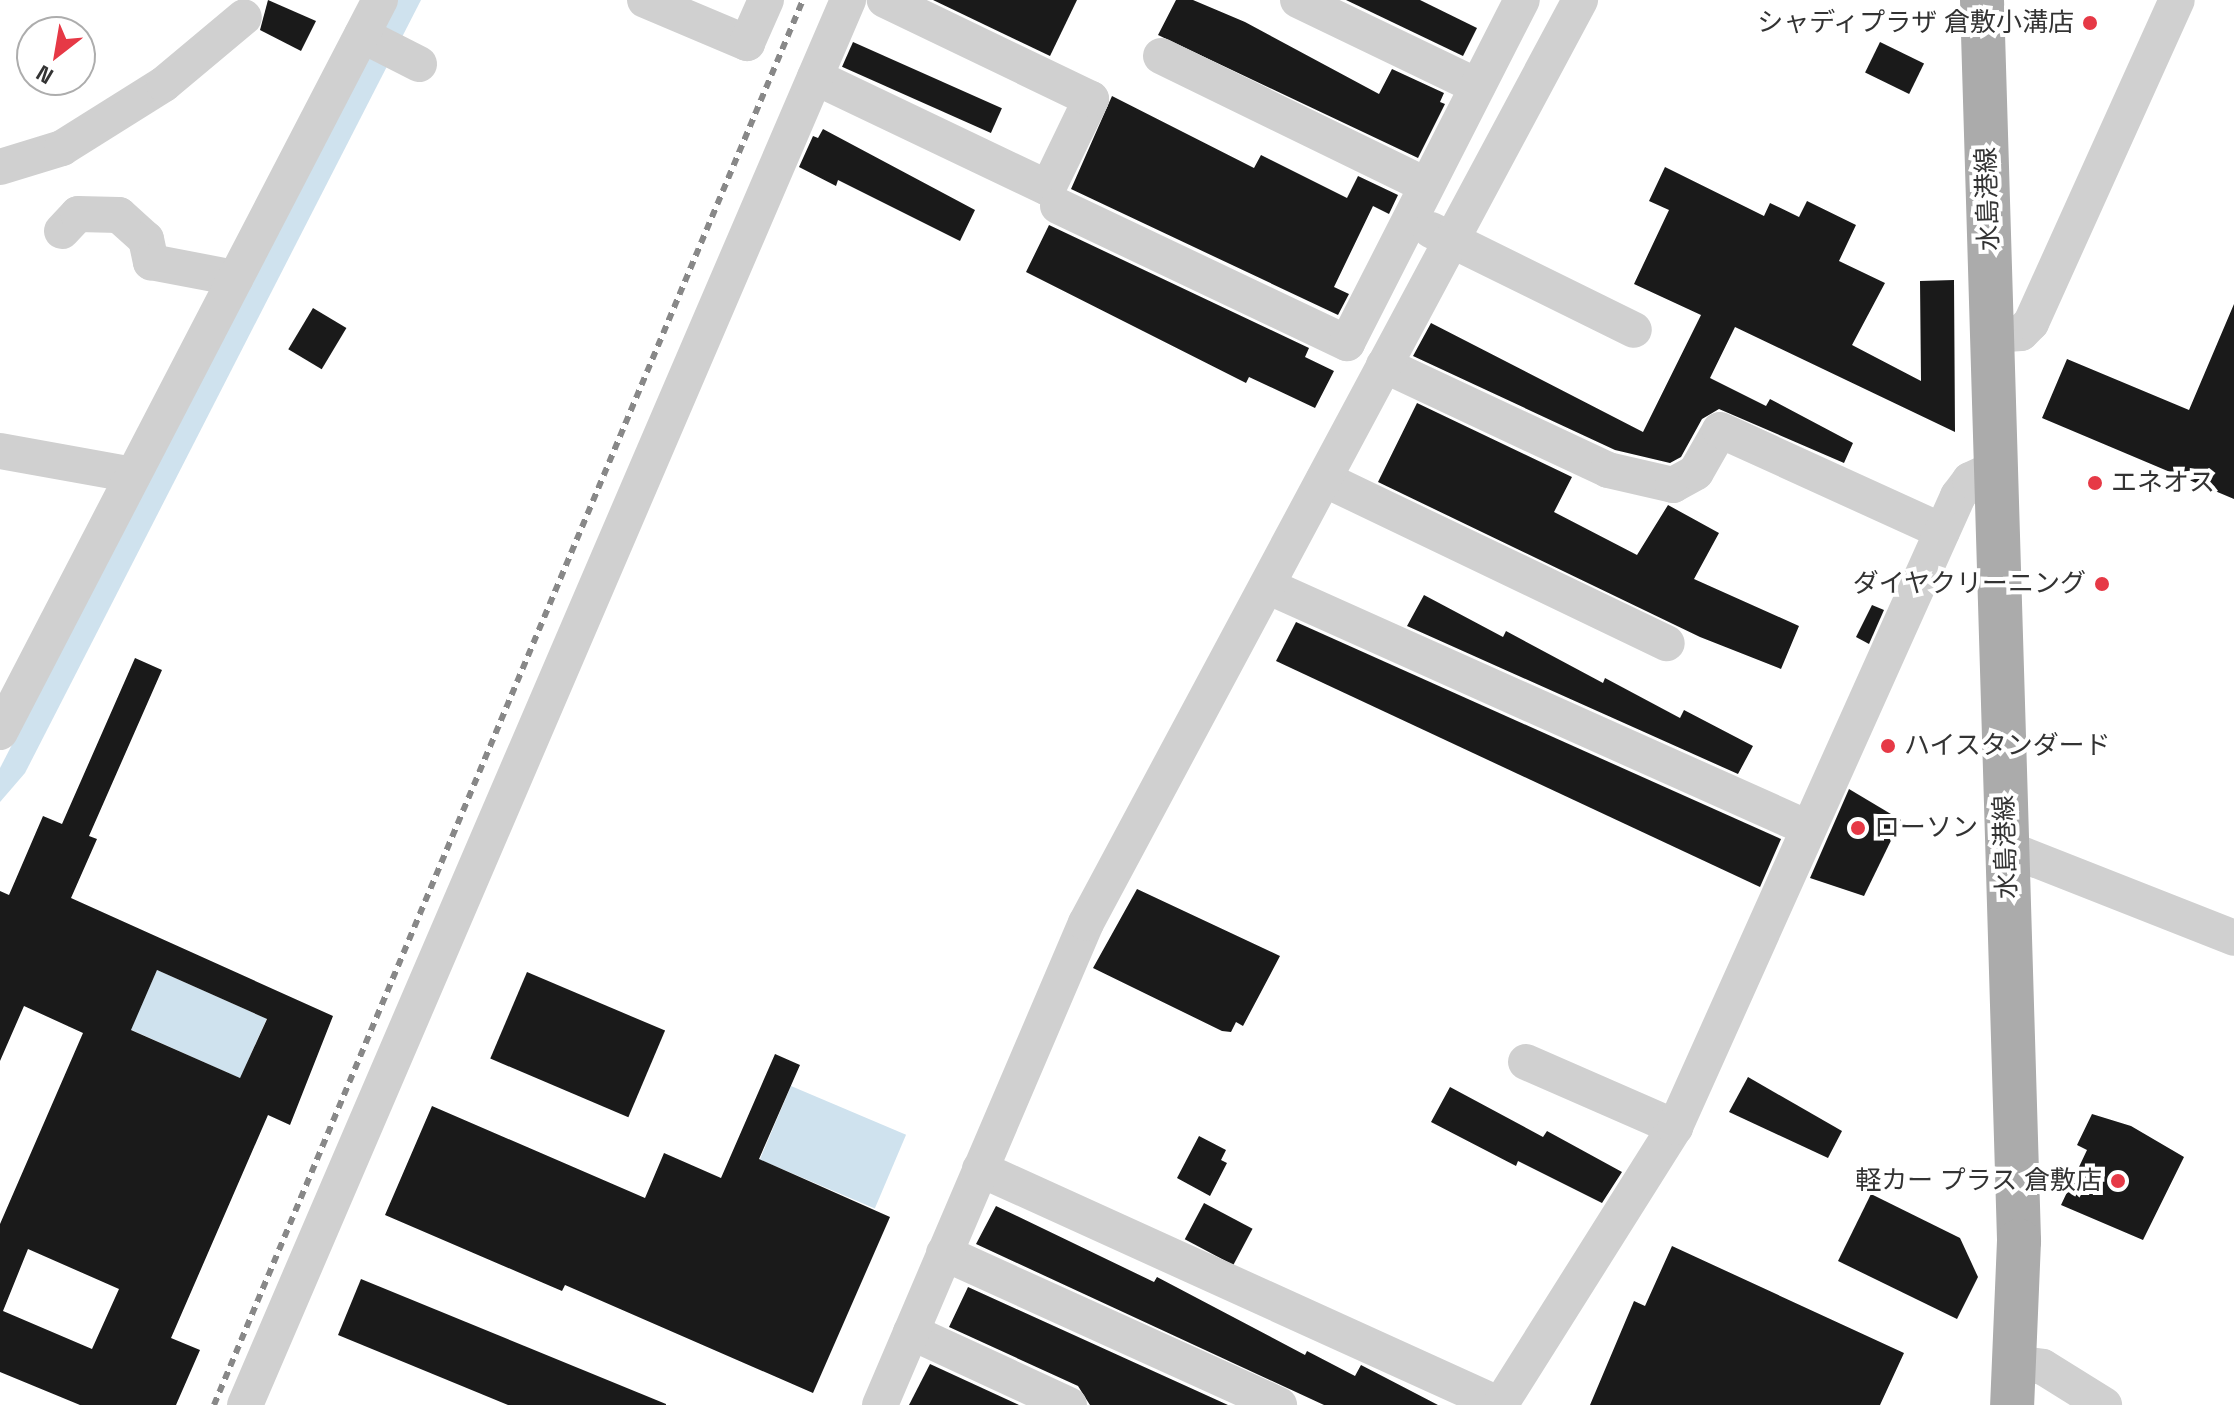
<!DOCTYPE html>
<html>
<head>
<meta charset="utf-8">
<style>
  body { margin:0 }
  #map { position:relative; width:2234px; height:1405px; overflow:hidden; background:#fff; font-family:"Space Grotesk","Noto Sans JP",sans-serif }
  div>[style] { position:absolute }
  [style*='--x'] { left:calc(var(--x)*1px); top:calc(var(--y)*1px); width:calc(var(--w)*1px); rotate:calc(var(--a)*1deg) }
  .water>* { inset:0; background:#cfe2ee; transform-origin:0 0 }
  .building>* { inset:0; background:#1a1a1a; transform-origin:0 0 }
  .minor>* { height:36px; margin:-18px; padding:0 18px; transform-origin:18px; border-radius:18px; background:#d0d0d0 }
  .major>* { height:44px; margin:-22px; padding:0 22px; transform-origin:22px; border-radius:22px; background:#ababab }
  .rail>* { height:6px; margin-top:-3px; transform-origin:0; background:repeating-linear-gradient(90deg,#888 0 8px,transparent 0 14px) }
  .dots>* { width:22px; height:22px; translate:-50% -50%; box-sizing:border-box; border:4px solid #fff; border-radius:50% }
  span { translate:-50% -50%; white-space:nowrap; text-align:center; line-height:1.15; -webkit-text-stroke:8px #fff; paint-order:stroke }
  .poi-label { font-size:26px; color:#333 }
  .right { translate:-100% -50%; text-align:right }
  .left { translate:0 -50%; text-align:left }
  .street-label { font-size:26px; color:#333 }
  .north { position:absolute; left:16px; top:16px; width:80px; height:80px; box-sizing:border-box; background:#fff; border:2px solid #adadad; border-radius:50%; rotate:211deg; font-size:22px; font-weight:700; line-height:32px; text-align:center; color:#333 }
  .north::after { content:''; display:block; margin:auto; width:28px; height:36px; background:#e63946; clip-path:polygon(50% 0,100% 100%,50% 72%,0 100%) }
</style>
</head>
<body>
<div id="map">
  <div class="water">
    <div style="clip-path:polygon(396px 0,421px 0,25px 773px,0 802px,0 768px)"></div>
    <div style="left:157px;top:970px;width:120px;height:65px;rotate:24deg"></div>
    <div style="left:791px;top:1086px;width:125px;height:80px;rotate:23deg"></div>
  </div>
  <div class="building">
    <div style="clip-path:polygon(268px 0,316px 21px,301px 51px,260px 30px)"></div>
    <div style="clip-path:polygon(933px 0,1077px 0,1050px 56px)"></div>
    <div style="clip-path:polygon(1176px 0,1193px 0,1245px 22px,1379px 94px,1392px 69px,1444px 93px,1440px 102px,1445px 104px,1418px 158px,1158px 35px)"></div>
    <div style="clip-path:polygon(1346px 0,1420px 0,1477px 28px,1463px 56px)"></div>
    <div style="left:853px;top:42px;width:163px;height:27px;rotate:24deg"></div>
    <div style="left:1880px;top:42px;width:49px;height:34px;rotate:26deg"></div>
    <div style="clip-path:polygon(1112px 96px,1254px 168px,1261px 155px,1347px 198px,1358px 176px,1398px 195px,1389px 214px,1373px 206px,1334px 287px,1349px 294px,1338px 315px,1071px 189px)"></div>
    <div style="clip-path:polygon(823px 129px,975px 210px,960px 241px,838px 180px,836px 186px,799px 167px,813px 136px,818px 138px)"></div>
    <div style="clip-path:polygon(1665px 167px,1764px 216px,1770px 203px,1799px 217px,1807px 201px,1856px 225px,1839px 261px,1885px 283px,1852px 345px,1921px 381px,1920px 281px,1954px 280px,1955px 432px,1735px 327px,1710px 378px,1766px 406px,1770px 399px,1853px 443px,1844px 463px,1719px 409px,1702px 419px,1681px 457px,1670px 463px,1615px 450px,1413px 356px,1431px 323px,1643px 432px,1701px 315px,1634px 284px,1669px 210px,1649px 201px)"></div>
    <div style="clip-path:polygon(1049px 225px,1309px 348px,1305px 357px,1334px 371px,1315px 408px,1249px 377px,1246px 383px,1026px 272px)"></div>
    <div style="clip-path:polygon(2234px 304px,2234px 499px,2042px 418px,2067px 359px,2189px 410px)"></div>
    <div style="left:313px;top:308px;width:39px;height:48px;rotate:31deg"></div>
    <div style="clip-path:polygon(1417px 403px,1572px 477px,1554px 512px,1637px 555px,1668px 505px,1719px 533px,1694px 579px,1799px 626px,1781px 669px,1700px 637px,1378px 482px)"></div>
    <div style="clip-path:polygon(1424px 595px,1503px 637px,1506px 631px,1603px 683px,1605px 678px,1680px 718px,1684px 710px,1753px 746px,1738px 774px,1407px 626px)"></div>
    <div style="clip-path:polygon(1872px 605px,1884px 610px,1869px 644px,1856px 637px)"></div>
    <div style="clip-path:polygon(1296px 622px,1781px 839px,1760px 887px,1276px 661px)"></div>
    <div style="clip-path:polygon(evenodd,135px 658px,162px 670px,89px 836px,97px 839px,71px 898px,333px 1016px,290px 1125px,268px 1115px,171px 1338px,200px 1350px,176px 1405px,80px 1405px,0 1372px,0 1224px,83px 1033px,24px 1006px,0 1061px,0 891px,9px 895px,43px 816px,62px 824px,135px 658px,157px 970px,267px 1019px,240px 1078px,131px 1030px,157px 970px,135px 658px,28px 1249px,119px 1289px,92px 1349px,3px 1311px,28px 1249px)"></div>
    <div style="clip-path:polygon(1849px 789px,1901px 820px,1864px 896px,1810px 878px)"></div>
    <div style="clip-path:polygon(1137px 889px,1280px 956px,1243px 1026px,1236px 1022px,1231px 1032px,1222px 1031px,1093px 968px)"></div>
    <div style="left:527px;top:972px;width:150px;height:94px;rotate:23deg"></div>
    <div style="clip-path:polygon(775px 1054px,800px 1065px,759px 1159px,890px 1217px,813px 1393px,565px 1285px,562px 1291px,385px 1215px,432px 1106px,645px 1198px,664px 1153px,721px 1178px)"></div>
    <div style="clip-path:polygon(1748px 1077px,1842px 1131px,1828px 1158px,1729px 1112px)"></div>
    <div style="clip-path:polygon(1450px 1087px,1543px 1137px,1547px 1131px,1622px 1172px,1602px 1203px,1518px 1161px,1516px 1166px,1431px 1122px)"></div>
    <div style="clip-path:polygon(2092px 1114px,2131px 1126px,2184px 1157px,2143px 1240px,2061px 1205px,2087px 1150px,2077px 1145px)"></div>
    <div style="clip-path:polygon(1199px 1136px,1226px 1150px,1221px 1160px,1227px 1163px,1210px 1196px,1177px 1178px)"></div>
    <div style="clip-path:polygon(1871px 1194px,1960px 1238px,1978px 1277px,1957px 1319px,1838px 1261px)"></div>
    <div style="left:1204px;top:1203px;width:55px;height:41px;rotate:28deg"></div>
    <div style="clip-path:polygon(996px 1206px,1154px 1282px,1157px 1277px,1305px 1355px,1307px 1351px,1355px 1376px,1361px 1365px,1438px 1405px,1324px 1405px,976px 1244px)"></div>
    <div style="clip-path:polygon(1672px 1246px,1904px 1353px,1880px 1405px,1590px 1405px,1634px 1301px,1645px 1306px)"></div>
    <div style="clip-path:polygon(361px 1279px,666px 1404px,666px 1405px,508px 1405px,338px 1335px)"></div>
    <div style="clip-path:polygon(968px 1287px,1228px 1405px,1090px 1405px,1078px 1386px,949px 1327px)"></div>
    <div style="clip-path:polygon(930px 1364px,1019px 1405px,909px 1405px)"></div>
  </div>
  <div class="minor">
    <div style="--x:645;--y:0;--w:111;--a:22.9"></div>
    <div style="--x:747;--y:43;--w:47;--a:-66.2"></div>
    <div style="--x:1298;--y:0;--w:199;--a:25.7"></div>
    <div style="--x:362;--y:35;--w:64;--a:27"></div>
    <div style="--x:1161;--y:56;--w:294;--a:26"></div>
    <div style="--x:815;--y:77;--w:258;--a:25.5"></div>
    <div style="--x:1048;--y:188;--w:99;--a:-64.2"></div>
    <div style="--x:1091;--y:99;--w:229;--a:-154.3"></div>
    <div style="--x:0;--y:167;--w:65;--a:-17"></div>
    <div style="--x:62;--y:148;--w:120;--a:-32.1"></div>
    <div style="--x:164;--y:84;--w:104;--a:-39.9"></div>
    <div style="--x:1058;--y:206;--w:320;--a:25.4"></div>
    <div style="--x:1347;--y:343;--w:385;--a:-63"></div>
    <div style="--x:1431;--y:230;--w:226;--a:26.2"></div>
    <div style="--x:62;--y:231;--w:23;--a:-47"></div>
    <div style="--x:78;--y:214;--w:41;--a:1.4"></div>
    <div style="--x:119;--y:215;--w:36;--a:42"></div>
    <div style="--x:146;--y:239;--w:24;--a:78"></div>
    <div style="--x:151;--y:262;--w:86;--a:10.8"></div>
    <div style="--x:1992;--y:335;--w:29;--a:-4"></div>
    <div style="--x:2021;--y:333;--w:14;--a:-45"></div>
    <div style="--x:2031;--y:323;--w:354;--a:-65.7"></div>
    <div style="--x:1384;--y:365;--w:247;--a:25.1"></div>
    <div style="--x:1608;--y:470;--w:67;--a:13"></div>
    <div style="--x:1673;--y:485;--w:26;--a:-29"></div>
    <div style="--x:1696;--y:472;--w:48;--a:-60.3"></div>
    <div style="--x:1720;--y:430;--w:244;--a:24.5"></div>
    <div style="--x:0;--y:451;--w:135;--a:10.2"></div>
    <div style="--x:1324;--y:479;--w:380;--a:25.6"></div>
    <div style="--x:1267;--y:586;--w:575;--a:24.11"></div>
    <div style="--x:0;--y:732;--w:825;--a:-62.57"></div>
    <div style="--x:2006;--y:848;--w:245;--a:21.5"></div>
    <div style="--x:1526;--y:1062;--w:163;--a:23.6"></div>
    <div style="--x:980;--y:1169;--w:571;--a:24.41"></div>
    <div style="--x:944;--y:1253;--w:368;--a:24.4"></div>
    <div style="--x:911;--y:1332;--w:174;--a:24.8"></div>
    <div style="--x:2015;--y:1363;--w:28;--a:8"></div>
    <div style="--x:2043;--y:1367;--w:72;--a:31.9"></div>
    <div style="--x:245;--y:1405;--w:1529;--a:-66.77"></div>
    <div style="--x:880;--y:1405;--w:524;--a:-66.86"></div>
    <div style="--x:1086;--y:923;--w:1047;--a:-61.84"></div>
    <div style="--x:1500;--y:1405;--w:328;--a:-57.8"></div>
    <div style="--x:1675;--y:1127;--w:692;--a:-65.84"></div>
    <div style="--x:1958;--y:496;--w:20;--a:-53"></div>
    <div style="--x:1970;--y:480;--w:29;--a:-25"></div>
  </div>
  <div class="major">
    <div style="--x:1982;--y:0;--w:1242;--a:88.29"></div>
    <div style="--x:2019;--y:1241;--w:164;--a:92.4"></div>
  </div>
  <div class="rail">
    <div style="--x:214;--y:1405;--w:1523;--a:-67.26"></div>
  </div>
  <div class="dots">
    <div style="left:2090px;top:23px;background:#e63946"></div>
    <div style="left:2095px;top:483px;background:#e63946"></div>
    <div style="left:2102px;top:584px;background:#e63946"></div>
    <div style="left:1888px;top:746px;background:#e63946"></div>
    <div style="left:1858px;top:828px;background:#e63946"></div>
    <div style="left:2118px;top:1181px;background:#e63946"></div>
  </div>
  <div class="poi-label">
    <span class="right" style="left:2074px;top:23px">シャディプラザ 倉敷小溝店</span>
    <span class="left" style="left:2111px;top:483px">エネオス</span>
    <span class="right" style="left:2086px;top:584px">ダイヤクリーニング</span>
    <span class="left" style="left:1904px;top:746px">ハイスタンダード</span>
    <span class="left" style="left:1874px;top:828px">ローソン</span>
    <span class="right" style="left:2102px;top:1181px">軽カー プラス 倉敷店</span>
  </div>
  <div class="street-label">
    <span style="left:1988px;top:199px;rotate:-92deg">水島港線</span>
    <span style="left:2006px;top:847px;rotate:-92deg">水島港線</span>
  </div>
  <div class="north">N</div>
</div>
</body>
</html>
